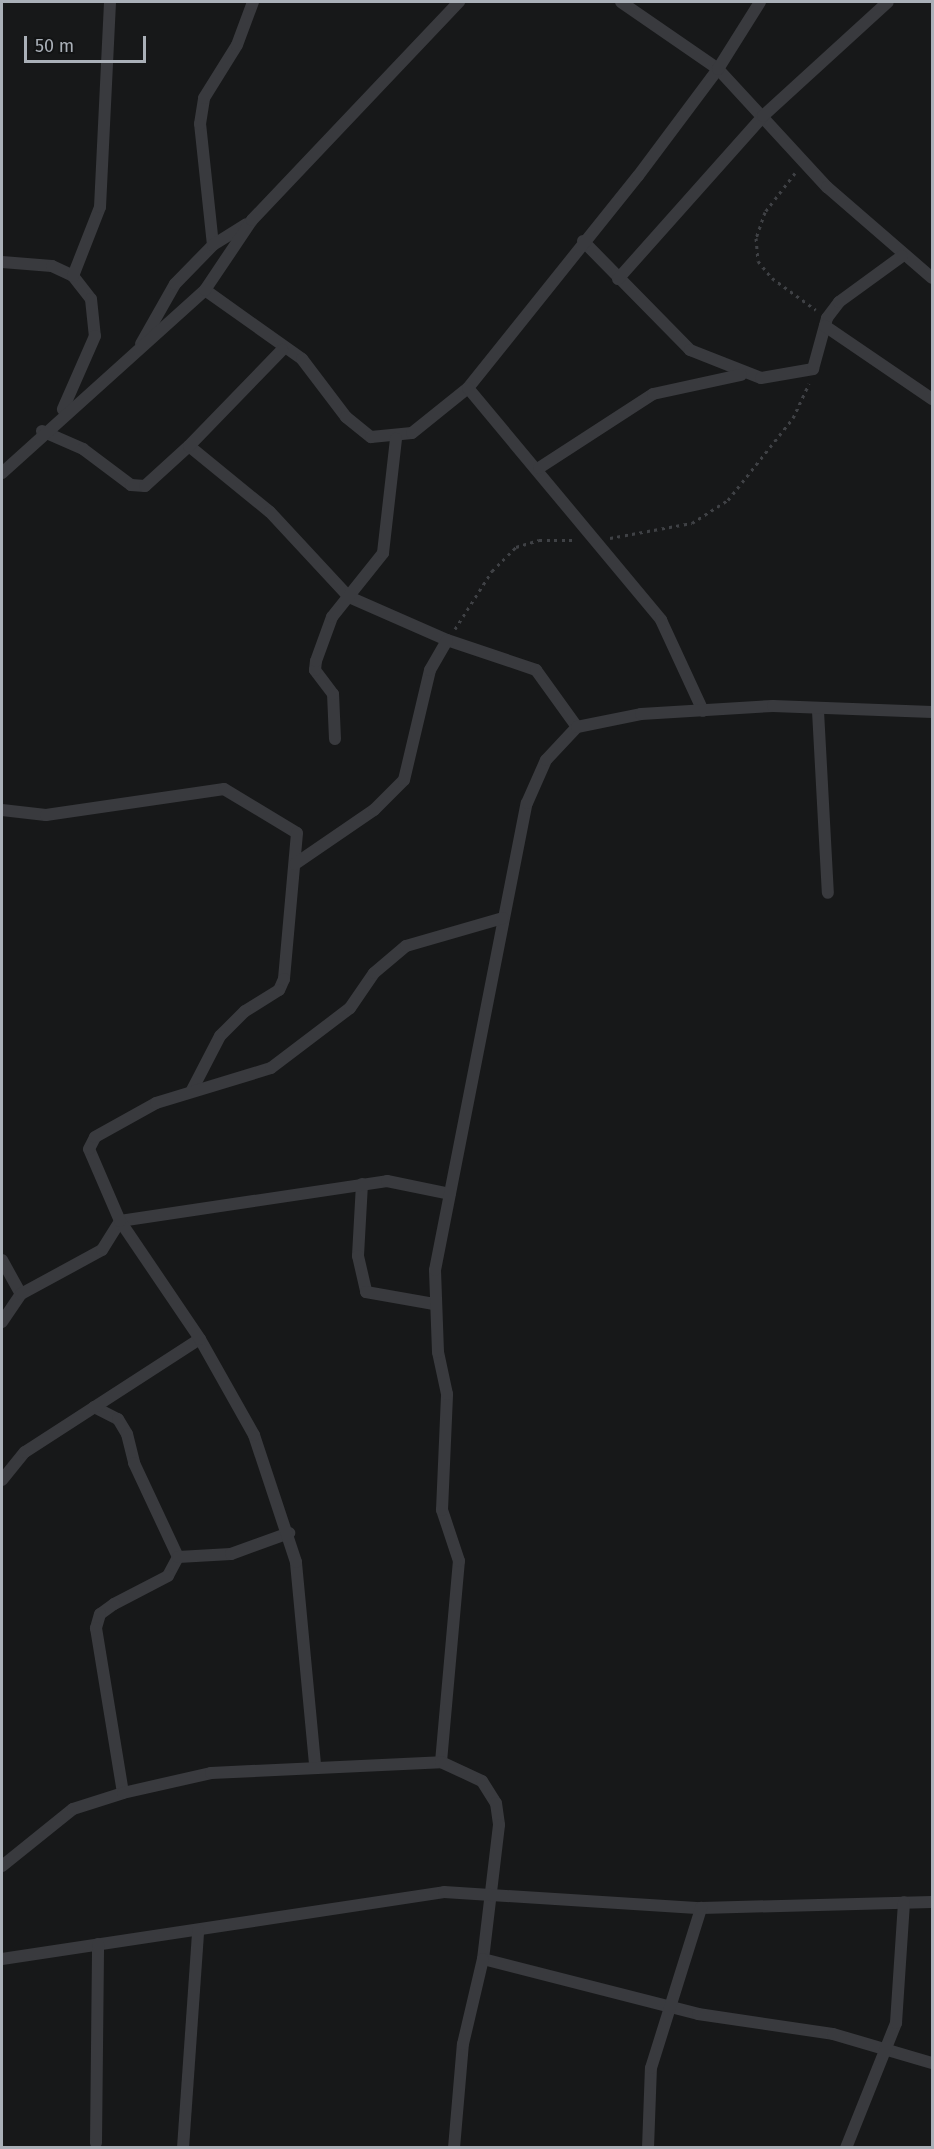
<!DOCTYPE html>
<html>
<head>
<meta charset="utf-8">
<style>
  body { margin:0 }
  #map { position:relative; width:934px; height:2149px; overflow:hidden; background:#171819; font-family:"Fira Sans",sans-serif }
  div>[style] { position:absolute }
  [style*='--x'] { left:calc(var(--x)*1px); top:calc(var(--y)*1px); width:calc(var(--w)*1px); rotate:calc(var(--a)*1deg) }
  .path>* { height:3px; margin-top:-1.5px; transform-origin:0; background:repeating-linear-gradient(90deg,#3f4145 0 3px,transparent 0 7.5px) }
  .street>* { height:12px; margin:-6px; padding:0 6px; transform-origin:6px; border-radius:6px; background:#393a3e }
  span { translate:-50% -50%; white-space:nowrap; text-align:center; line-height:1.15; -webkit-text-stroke:5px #121314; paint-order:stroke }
  .frame { position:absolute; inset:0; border:3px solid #aab0b8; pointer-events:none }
  .scale { position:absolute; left:24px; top:36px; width:122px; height:27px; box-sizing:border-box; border:3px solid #aab0b8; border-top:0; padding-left:8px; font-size:18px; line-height:21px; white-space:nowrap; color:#aab0b8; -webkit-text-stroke:4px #121314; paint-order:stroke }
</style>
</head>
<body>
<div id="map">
  <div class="path">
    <div style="--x:795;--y:173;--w:49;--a:127.6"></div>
    <div style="--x:765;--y:212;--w:28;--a:109"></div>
    <div style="--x:756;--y:238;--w:23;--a:85"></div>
    <div style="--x:758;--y:261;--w:22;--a:51"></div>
    <div style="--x:772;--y:278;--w:54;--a:36"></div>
    <div style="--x:610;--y:538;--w:83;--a:-10.4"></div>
    <div style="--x:692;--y:523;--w:43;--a:-32.6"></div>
    <div style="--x:728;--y:500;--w:105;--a:-51.6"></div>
    <div style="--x:793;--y:418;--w:38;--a:-65"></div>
    <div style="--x:455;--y:629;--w:69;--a:-57.5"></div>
    <div style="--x:492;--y:571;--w:34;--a:-45"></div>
    <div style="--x:516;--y:547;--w:24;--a:-17"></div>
    <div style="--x:539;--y:540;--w:38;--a:0"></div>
  </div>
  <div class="street">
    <div style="--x:621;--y:2;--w:118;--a:34.6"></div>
    <div style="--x:718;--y:69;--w:161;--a:47.3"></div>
    <div style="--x:827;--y:187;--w:139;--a:40.9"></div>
    <div style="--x:583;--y:241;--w:153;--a:45.5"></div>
    <div style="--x:690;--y:350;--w:76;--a:21.5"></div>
    <div style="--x:761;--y:378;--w:53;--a:-9.8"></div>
    <div style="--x:813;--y:369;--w:53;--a:-74.6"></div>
    <div style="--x:827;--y:318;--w:20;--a:-53"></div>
    <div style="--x:839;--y:302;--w:78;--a:-36.1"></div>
    <div style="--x:213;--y:245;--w:122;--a:-96.1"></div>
    <div style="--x:200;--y:124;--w:26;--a:-81"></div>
    <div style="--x:204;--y:98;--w:62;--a:-58.1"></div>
    <div style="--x:237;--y:45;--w:46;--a:-69.6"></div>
    <div style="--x:2;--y:262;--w:50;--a:4.6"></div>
    <div style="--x:52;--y:266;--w:23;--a:25"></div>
    <div style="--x:73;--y:276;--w:29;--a:52"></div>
    <div style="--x:91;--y:299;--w:37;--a:84"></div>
    <div style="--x:95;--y:336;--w:80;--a:113.7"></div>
    <div style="--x:73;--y:276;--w:74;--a:-68.6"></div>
    <div style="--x:100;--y:207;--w:205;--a:-87.2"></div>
    <div style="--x:618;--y:279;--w:218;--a:-48.3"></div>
    <div style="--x:763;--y:116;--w:169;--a:-42.4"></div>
    <div style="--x:205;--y:290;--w:119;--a:35.4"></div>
    <div style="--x:302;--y:359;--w:73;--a:52.8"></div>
    <div style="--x:346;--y:417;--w:32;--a:39"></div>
    <div style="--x:371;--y:437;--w:41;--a:-5.6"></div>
    <div style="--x:412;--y:433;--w:72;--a:-38.8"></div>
    <div style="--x:468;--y:388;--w:272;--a:-51.3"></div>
    <div style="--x:638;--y:176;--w:134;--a:-53.2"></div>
    <div style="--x:718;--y:69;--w:79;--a:-57.9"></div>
    <div style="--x:825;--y:326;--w:130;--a:34.3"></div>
    <div style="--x:141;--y:344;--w:69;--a:-60.5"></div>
    <div style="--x:175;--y:284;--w:54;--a:-45.7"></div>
    <div style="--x:213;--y:245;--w:39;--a:-32"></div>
    <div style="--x:468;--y:388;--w:302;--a:50.2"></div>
    <div style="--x:661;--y:620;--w:100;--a:65.2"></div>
    <div style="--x:42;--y:431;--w:45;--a:23.7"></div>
    <div style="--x:83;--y:449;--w:60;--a:36.9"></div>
    <div style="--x:131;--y:485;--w:14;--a:4"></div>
    <div style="--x:145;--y:486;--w:59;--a:-42.3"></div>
    <div style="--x:189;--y:446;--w:104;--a:39.2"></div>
    <div style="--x:270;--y:512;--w:116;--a:47.1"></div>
    <div style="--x:349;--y:597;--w:107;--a:23.7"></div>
    <div style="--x:447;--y:640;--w:94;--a:18.6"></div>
    <div style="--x:536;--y:670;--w:70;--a:54.3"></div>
    <div style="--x:189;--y:446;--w:134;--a:-45.9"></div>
    <div style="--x:539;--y:468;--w:136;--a:-33"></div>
    <div style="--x:653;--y:394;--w:90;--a:-12.2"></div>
    <div style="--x:2;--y:473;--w:273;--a:-42"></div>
    <div style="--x:205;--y:290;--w:84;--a:-56.1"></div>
    <div style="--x:252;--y:220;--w:301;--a:-46.5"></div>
    <div style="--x:818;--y:711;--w:182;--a:86.9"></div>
    <div style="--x:335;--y:739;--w:45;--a:-92.5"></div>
    <div style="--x:333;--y:694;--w:30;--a:-127"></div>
    <div style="--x:315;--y:670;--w:9;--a:-84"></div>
    <div style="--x:316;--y:661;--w:47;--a:-70"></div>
    <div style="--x:332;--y:617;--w:82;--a:-51.4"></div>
    <div style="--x:383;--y:553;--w:115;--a:-83.5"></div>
    <div style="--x:2;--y:810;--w:44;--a:6.5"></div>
    <div style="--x:46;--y:815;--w:180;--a:-8.3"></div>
    <div style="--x:224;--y:789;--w:85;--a:31.1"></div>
    <div style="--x:297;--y:833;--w:147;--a:95.1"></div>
    <div style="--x:284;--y:979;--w:12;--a:114"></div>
    <div style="--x:279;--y:990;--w:40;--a:148"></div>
    <div style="--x:245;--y:1011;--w:35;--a:135"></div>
    <div style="--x:220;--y:1036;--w:61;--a:117.4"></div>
    <div style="--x:295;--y:864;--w:96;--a:-34.4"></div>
    <div style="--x:374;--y:810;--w:42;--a:-45"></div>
    <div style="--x:404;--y:780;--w:113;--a:-76.7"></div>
    <div style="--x:430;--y:670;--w:34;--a:-60"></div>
    <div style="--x:362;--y:1184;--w:72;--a:93.2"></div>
    <div style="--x:358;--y:1256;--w:37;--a:77"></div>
    <div style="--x:366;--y:1292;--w:69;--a:10"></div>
    <div style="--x:120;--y:1221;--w:270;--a:-8.5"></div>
    <div style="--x:387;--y:1181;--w:64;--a:11.7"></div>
    <div style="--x:2;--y:1260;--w:39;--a:61"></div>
    <div style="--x:2;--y:1322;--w:34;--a:-56"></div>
    <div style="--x:21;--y:1294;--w:92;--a:-28.5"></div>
    <div style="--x:102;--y:1250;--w:34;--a:-58"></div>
    <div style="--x:94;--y:1407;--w:27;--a:27"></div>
    <div style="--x:118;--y:1419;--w:17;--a:59"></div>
    <div style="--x:127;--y:1434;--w:30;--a:76"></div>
    <div style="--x:134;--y:1463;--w:104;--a:64.9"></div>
    <div style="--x:178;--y:1557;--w:21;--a:118"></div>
    <div style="--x:168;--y:1576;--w:61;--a:152.6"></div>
    <div style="--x:114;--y:1604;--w:17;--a:144"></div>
    <div style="--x:100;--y:1614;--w:15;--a:106"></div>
    <div style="--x:96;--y:1628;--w:167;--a:80.7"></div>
    <div style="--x:2;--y:1480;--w:36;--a:-51"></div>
    <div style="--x:25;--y:1452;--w:208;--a:-32.9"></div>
    <div style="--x:178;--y:1557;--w:53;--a:-3.2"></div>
    <div style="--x:231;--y:1554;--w:62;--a:-19.9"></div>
    <div style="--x:441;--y:1762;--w:202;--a:-84.9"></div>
    <div style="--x:459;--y:1561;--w:54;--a:-108.4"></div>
    <div style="--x:442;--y:1510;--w:116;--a:-87.5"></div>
    <div style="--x:447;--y:1394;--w:43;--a:-102.1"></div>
    <div style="--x:438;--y:1352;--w:82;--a:-92.1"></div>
    <div style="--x:435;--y:1270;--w:476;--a:-78.9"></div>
    <div style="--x:527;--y:803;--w:47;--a:-66.2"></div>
    <div style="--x:546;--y:760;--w:45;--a:-46.8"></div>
    <div style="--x:577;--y:727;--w:65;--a:-11.5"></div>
    <div style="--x:641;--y:714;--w:132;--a:-3.5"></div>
    <div style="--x:773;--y:706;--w:159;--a:2.2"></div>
    <div style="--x:315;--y:1764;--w:203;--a:-95.4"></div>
    <div style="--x:296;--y:1562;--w:134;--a:-108.3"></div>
    <div style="--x:254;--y:1435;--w:110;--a:-119.4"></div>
    <div style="--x:200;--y:1339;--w:143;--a:-124.1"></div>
    <div style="--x:120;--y:1221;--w:78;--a:-113.3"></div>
    <div style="--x:89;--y:1149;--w:13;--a:-63"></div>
    <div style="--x:95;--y:1137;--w:70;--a:-29.1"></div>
    <div style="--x:156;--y:1103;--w:120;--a:-16.9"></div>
    <div style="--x:271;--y:1068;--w:99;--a:-37.2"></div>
    <div style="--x:350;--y:1008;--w:42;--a:-55.6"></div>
    <div style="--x:374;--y:973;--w:42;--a:-40.2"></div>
    <div style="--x:406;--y:946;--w:101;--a:-16.1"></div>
    <div style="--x:2;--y:1866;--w:91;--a:-38.8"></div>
    <div style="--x:73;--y:1809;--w:52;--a:-17.7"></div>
    <div style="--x:123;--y:1793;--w:90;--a:-12.8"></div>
    <div style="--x:211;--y:1773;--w:230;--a:-2.7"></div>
    <div style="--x:441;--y:1762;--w:45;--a:24.9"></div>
    <div style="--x:482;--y:1781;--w:26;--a:58"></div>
    <div style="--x:496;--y:1803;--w:22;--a:82"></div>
    <div style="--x:499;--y:1825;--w:135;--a:96.8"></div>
    <div style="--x:483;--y:1959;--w:222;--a:14.3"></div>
    <div style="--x:698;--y:2014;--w:136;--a:8.4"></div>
    <div style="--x:833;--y:2034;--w:103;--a:16.3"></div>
    <div style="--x:2;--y:1959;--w:447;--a:-8.6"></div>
    <div style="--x:444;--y:1892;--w:257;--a:3.6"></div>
    <div style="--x:701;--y:1908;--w:231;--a:-1.5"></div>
    <div style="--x:96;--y:2143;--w:199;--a:-89.4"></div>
    <div style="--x:183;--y:2148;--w:218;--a:-86"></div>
    <div style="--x:454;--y:2148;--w:104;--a:-85.1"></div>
    <div style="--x:463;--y:2044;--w:87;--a:-76.8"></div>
    <div style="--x:648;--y:2148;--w:80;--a:-87.9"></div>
    <div style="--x:651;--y:2068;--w:168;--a:-72.6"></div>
    <div style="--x:846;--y:2148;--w:135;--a:-68.2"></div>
    <div style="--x:896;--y:2023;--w:121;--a:-86.2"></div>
  </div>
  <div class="frame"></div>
  <div class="scale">50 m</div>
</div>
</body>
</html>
